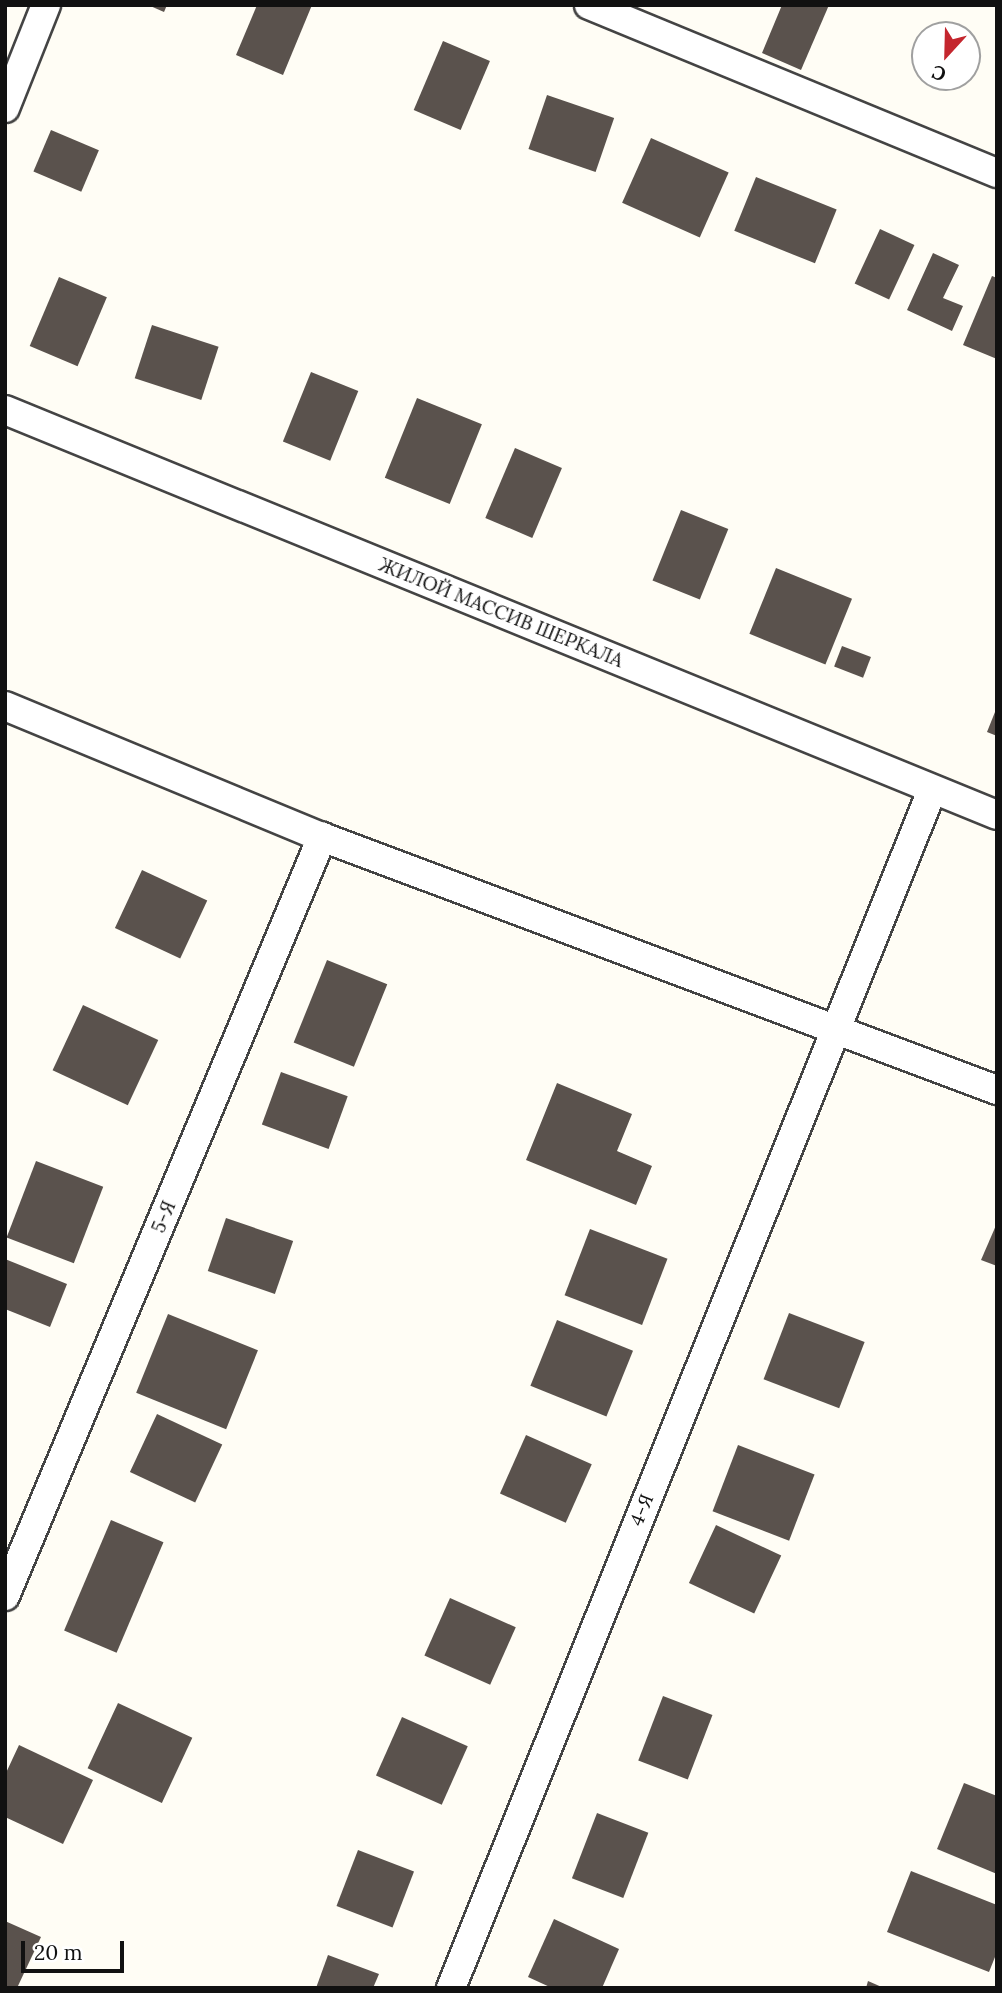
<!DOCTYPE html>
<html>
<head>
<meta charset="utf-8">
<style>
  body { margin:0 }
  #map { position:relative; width:1002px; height:1993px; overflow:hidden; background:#fffdf5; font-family:Lora,serif }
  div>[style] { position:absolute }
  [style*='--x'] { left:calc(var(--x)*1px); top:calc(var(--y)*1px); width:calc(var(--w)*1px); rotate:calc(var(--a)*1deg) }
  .building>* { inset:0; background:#5a524d; transform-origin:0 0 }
  .roads { filter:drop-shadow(2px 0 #444) drop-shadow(-2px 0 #444) drop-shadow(0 2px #444) drop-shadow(0 -2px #444) }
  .minor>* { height:28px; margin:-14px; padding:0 14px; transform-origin:14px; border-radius:14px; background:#fff }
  span { translate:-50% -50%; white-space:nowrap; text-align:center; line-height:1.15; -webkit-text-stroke:7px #fff; paint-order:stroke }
  .street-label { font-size:19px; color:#111 }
  .frame { position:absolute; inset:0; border:7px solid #111; pointer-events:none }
  .north { position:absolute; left:911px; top:21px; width:70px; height:70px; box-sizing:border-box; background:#fff; border:2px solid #a0a0a0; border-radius:50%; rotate:202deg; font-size:19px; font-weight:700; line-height:28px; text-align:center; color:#111 }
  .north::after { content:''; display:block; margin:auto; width:24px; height:32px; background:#c4262e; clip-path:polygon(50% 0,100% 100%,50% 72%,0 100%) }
  .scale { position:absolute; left:21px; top:1941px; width:103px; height:32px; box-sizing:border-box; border:4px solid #111; border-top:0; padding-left:9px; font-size:21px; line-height:24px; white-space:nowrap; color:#111; -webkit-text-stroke:5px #fff; paint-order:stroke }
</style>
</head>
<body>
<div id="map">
  <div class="building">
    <div style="clip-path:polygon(148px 5px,167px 5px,164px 12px)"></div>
    <div style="clip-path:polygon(257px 5px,312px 5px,283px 75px,236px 55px)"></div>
    <div style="clip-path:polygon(782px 5px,829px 5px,801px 70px,762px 53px)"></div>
    <div style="left:443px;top:41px;width:51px;height:75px;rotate:23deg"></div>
    <div style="left:547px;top:95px;width:71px;height:57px;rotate:19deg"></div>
    <div style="left:51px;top:130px;width:52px;height:45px;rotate:23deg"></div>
    <div style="left:651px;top:138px;width:85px;height:71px;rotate:24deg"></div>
    <div style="left:756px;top:177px;width:87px;height:58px;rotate:22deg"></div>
    <div style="left:880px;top:229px;width:38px;height:60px;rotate:25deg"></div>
    <div style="clip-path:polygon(933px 253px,959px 265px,943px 298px,963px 306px,952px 331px,907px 310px)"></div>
    <div style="clip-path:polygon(992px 276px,997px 278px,997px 359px,963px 345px)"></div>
    <div style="left:59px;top:277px;width:52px;height:75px;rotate:23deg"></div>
    <div style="left:152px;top:325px;width:70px;height:56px;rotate:18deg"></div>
    <div style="left:311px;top:372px;width:51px;height:75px;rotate:22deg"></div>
    <div style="left:417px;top:398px;width:70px;height:86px;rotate:22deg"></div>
    <div style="left:515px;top:448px;width:51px;height:76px;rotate:23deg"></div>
    <div style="left:681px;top:510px;width:51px;height:76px;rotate:22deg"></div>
    <div style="left:776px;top:568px;width:82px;height:71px;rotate:22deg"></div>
    <div style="left:842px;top:646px;width:31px;height:22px;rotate:21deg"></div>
    <div style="clip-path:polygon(997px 707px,997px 736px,987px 732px)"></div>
    <div style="left:142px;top:870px;width:72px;height:64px;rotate:25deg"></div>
    <div style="left:327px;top:960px;width:65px;height:89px;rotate:22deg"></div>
    <div style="left:83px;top:1005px;width:83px;height:72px;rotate:25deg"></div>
    <div style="left:281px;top:1072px;width:71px;height:56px;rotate:20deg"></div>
    <div style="clip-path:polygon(557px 1083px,632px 1114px,617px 1151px,652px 1166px,636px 1205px,526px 1160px)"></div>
    <div style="left:36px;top:1161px;width:72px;height:82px;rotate:21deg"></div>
    <div style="left:226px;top:1218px;width:71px;height:56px;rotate:19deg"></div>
    <div style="clip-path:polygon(997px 1223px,997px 1266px,981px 1260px)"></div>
    <div style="left:590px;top:1229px;width:83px;height:71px;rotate:21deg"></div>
    <div style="clip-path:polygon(5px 1259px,67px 1284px,50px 1327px,5px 1309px)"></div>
    <div style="left:789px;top:1313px;width:81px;height:71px;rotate:21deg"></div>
    <div style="left:168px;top:1314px;width:97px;height:85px;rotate:22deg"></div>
    <div style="left:557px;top:1320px;width:82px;height:71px;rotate:22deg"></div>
    <div style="left:157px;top:1414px;width:72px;height:64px;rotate:25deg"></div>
    <div style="left:526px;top:1435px;width:72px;height:64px;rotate:24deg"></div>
    <div style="left:738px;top:1445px;width:82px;height:71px;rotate:21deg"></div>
    <div style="left:111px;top:1520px;width:57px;height:120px;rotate:23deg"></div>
    <div style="left:716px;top:1525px;width:72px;height:64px;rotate:25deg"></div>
    <div style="left:450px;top:1598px;width:72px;height:63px;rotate:24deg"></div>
    <div style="left:663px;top:1696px;width:53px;height:69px;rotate:21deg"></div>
    <div style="left:118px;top:1703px;width:82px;height:72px;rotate:25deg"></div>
    <div style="left:402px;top:1717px;width:72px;height:64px;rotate:24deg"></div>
    <div style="clip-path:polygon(19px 1745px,93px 1780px,63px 1844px,5px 1817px,5px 1775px)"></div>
    <div style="clip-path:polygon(964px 1783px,997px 1796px,997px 1874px,937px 1849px)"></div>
    <div style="left:597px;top:1813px;width:55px;height:70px;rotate:21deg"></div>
    <div style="left:358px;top:1850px;width:60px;height:60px;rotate:21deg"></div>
    <div style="clip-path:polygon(911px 1871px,997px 1905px,997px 1952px,989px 1972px,887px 1932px)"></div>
    <div style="clip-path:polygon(554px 1919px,619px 1949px,602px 1988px,552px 1988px,528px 1977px)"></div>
    <div style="clip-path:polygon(5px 1921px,41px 1937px,17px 1988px,5px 1988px)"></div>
    <div style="clip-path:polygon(328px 1955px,379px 1974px,373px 1988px,316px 1988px)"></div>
    <div style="clip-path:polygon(868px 1981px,884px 1988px,866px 1988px)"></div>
  </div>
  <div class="roads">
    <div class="minor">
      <div style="--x:589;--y:5;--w:441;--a:22.4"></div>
      <div style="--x:5;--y:108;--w:111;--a:-68.3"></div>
      <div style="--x:5;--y:410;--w:1071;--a:22.21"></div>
      <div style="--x:5;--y:706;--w:343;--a:22.5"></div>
      <div style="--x:322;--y:837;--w:721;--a:20.55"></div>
      <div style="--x:5;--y:1596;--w:823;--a:-67.33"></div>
      <div style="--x:451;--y:1988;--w:1291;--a:-68.12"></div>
    </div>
  </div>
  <div class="street-label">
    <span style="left:501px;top:613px;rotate:22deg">ЖИЛОЙ МАССИВ ШЕРКАЛА</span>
    <span style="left:164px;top:1217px;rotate:-67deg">5-Я</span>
    <span style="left:642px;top:1510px;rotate:-68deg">4-Я</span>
  </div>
  <div class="frame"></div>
  <div class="north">С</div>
  <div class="scale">20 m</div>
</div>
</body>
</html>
